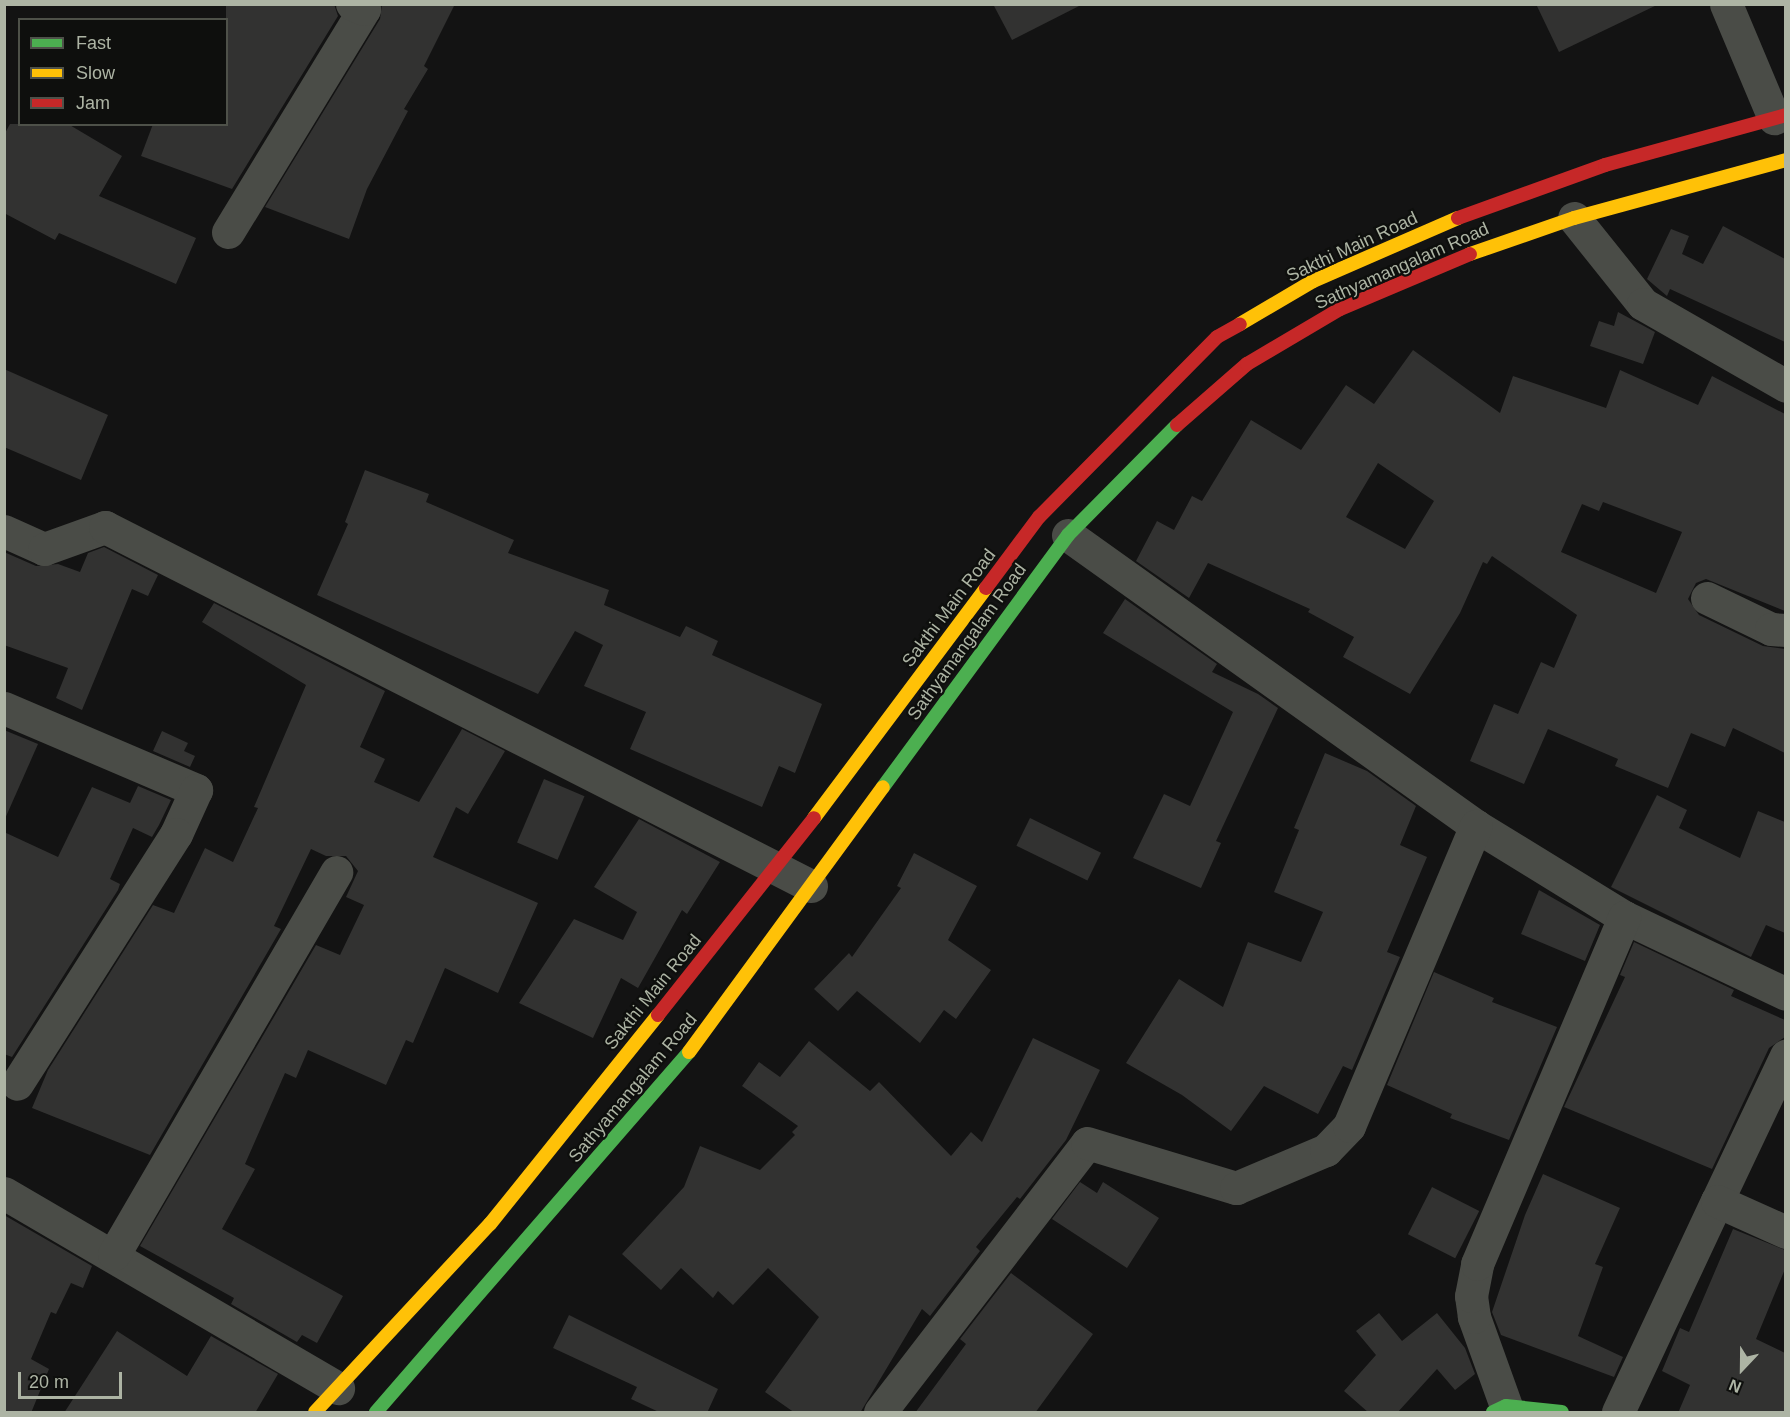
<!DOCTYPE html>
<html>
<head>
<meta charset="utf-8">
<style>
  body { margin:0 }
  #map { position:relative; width:1790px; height:1417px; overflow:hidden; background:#131313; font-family:Arial,sans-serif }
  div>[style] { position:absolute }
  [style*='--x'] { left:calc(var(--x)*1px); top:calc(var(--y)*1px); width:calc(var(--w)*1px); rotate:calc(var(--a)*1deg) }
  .building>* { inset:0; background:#323231; transform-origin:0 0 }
  .street>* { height:33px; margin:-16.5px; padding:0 16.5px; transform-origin:16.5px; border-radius:16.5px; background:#4a4c47 }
  .fast>* { height:14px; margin:-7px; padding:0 7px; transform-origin:7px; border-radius:7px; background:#4caf50 }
  .slow>* { height:14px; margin:-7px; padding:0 7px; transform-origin:7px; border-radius:7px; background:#ffc107 }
  .jam>* { height:14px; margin:-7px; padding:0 7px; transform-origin:7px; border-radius:7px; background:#c62828 }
  span { translate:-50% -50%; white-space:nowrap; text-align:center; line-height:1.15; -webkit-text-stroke:4.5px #0e0f0d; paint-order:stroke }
  .street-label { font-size:18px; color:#adb4a4 }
  .frame { position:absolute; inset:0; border:6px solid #adb4a4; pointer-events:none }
  .legend { position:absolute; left:18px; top:18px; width:210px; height:108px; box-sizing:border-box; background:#0e0f0d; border:2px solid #4e5149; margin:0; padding:8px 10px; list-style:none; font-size:18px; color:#adb4a4 }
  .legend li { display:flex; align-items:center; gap:12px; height:30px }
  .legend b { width:30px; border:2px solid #4e5149 }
  .north { position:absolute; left:1712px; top:1339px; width:60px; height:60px; -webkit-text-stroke:4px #0e0f0d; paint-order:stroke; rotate:202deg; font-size:16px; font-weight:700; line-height:24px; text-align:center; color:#adb4a4 }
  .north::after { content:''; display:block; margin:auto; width:21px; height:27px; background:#adb4a4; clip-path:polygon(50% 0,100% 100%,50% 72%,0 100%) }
  .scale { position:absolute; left:18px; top:1372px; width:104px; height:27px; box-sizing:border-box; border:3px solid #adb4a4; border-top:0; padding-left:8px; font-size:18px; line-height:21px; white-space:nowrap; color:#adb4a4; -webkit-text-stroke:4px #0e0f0d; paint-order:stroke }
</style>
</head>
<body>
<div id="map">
  <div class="building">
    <div style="clip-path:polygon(226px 4px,334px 4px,338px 16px,232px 189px,141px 156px,153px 124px,226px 124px)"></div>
    <div style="clip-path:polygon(382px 4px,455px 4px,424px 66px,428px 69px,404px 109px,408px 111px,367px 189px,349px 239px,265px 207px,380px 19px)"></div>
    <div style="clip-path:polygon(993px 4px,1083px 4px,1012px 40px)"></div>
    <div style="clip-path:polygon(1536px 4px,1659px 4px,1559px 52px)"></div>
    <div style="clip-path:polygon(10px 124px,68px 124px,122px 156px,99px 196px,196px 238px,176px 284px,59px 233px,55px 240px,4px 213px,4px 135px)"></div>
    <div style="clip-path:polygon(1723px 226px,1785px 259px,1785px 342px,1670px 289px,1667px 296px,1647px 279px,1671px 229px,1689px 236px,1682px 254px,1703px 264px)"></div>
    <div style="clip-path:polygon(1618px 312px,1655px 332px,1643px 364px,1590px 346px,1599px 321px,1614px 326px)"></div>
    <div style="clip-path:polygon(evenodd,1413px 350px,1500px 413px,1513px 376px,1606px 408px,1620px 370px,1698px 405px,1712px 376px,1785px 414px,1785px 611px,1706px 579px,1696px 583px,1688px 599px,1699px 615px,1763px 646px,1785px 649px,1785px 753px,1733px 728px,1725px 747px,1691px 733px,1668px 788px,1615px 766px,1618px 759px,1548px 729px,1524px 784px,1470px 761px,1494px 704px,1518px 714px,1541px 662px,1554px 668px,1577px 615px,1492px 556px,1487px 564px,1483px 562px,1460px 613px,1410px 694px,1343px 657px,1354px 637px,1308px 612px,1310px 609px,1208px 563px,1189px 598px,1136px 561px,1157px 521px,1174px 530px,1192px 496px,1202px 501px,1251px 420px,1301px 450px,1346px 385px,1374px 404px,1413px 350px,1378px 463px,1434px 501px,1405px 549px,1346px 517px,1378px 463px,1413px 350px,1603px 502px,1682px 532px,1656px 593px,1561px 552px,1582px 504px,1599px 511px,1603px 502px)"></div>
    <div style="clip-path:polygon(4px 369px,108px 415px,81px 480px,4px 447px)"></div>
    <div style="clip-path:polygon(365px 470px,429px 494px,426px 502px,514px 540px,508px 553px,609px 590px,604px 605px,680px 637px,686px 626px,718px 641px,712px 655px,822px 704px,795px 773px,779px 766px,762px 807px,630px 749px,646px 712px,584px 686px,603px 645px,575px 631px,538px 694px,317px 595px,348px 524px,345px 522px)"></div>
    <div style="clip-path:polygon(104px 547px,158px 575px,148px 596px,132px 589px,82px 710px,56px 698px,68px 668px,4px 645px,4px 552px,36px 566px,58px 564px,80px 572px,88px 553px)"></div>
    <div style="clip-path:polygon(1125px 599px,1217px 664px,1212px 672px,1258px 694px,1278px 708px,1216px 841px,1221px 843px,1201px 888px,1133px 858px,1164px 794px,1190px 806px,1233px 712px,1103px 633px)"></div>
    <div style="clip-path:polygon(214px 603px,385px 691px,360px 747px,385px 759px,374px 782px,419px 802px,462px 729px,505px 751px,468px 814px,456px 807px,433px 857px,538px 903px,498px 993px,445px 968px,413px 1043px,406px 1040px,386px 1085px,308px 1050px,296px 1078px,285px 1073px,245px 1164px,255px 1169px,222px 1229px,343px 1296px,317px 1343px,302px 1335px,297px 1342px,231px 1304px,234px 1298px,140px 1246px,316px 945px,340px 955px,364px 905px,346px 897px,358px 871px,346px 856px,326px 856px,311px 849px,274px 926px,281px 929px,150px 1155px,32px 1108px,48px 1070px,153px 905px,174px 913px,205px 848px,233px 862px,258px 808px,254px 807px,306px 685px,202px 622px)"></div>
    <div style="clip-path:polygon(4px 730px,38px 744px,4px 821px)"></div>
    <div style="clip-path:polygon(162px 731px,188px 743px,184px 751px,195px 756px,190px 767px,153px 751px)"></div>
    <div style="clip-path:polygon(1325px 753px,1367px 771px,1416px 806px,1400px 845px,1427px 857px,1387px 952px,1400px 957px,1352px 1070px,1343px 1066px,1318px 1114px,1264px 1086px,1231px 1131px,1182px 1095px,1126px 1063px,1179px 979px,1223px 1007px,1248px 942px,1301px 962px,1323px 912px,1274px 892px,1299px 830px,1294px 828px)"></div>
    <div style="left:544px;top:779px;width:44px;height:69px;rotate:23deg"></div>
    <div style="clip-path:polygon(138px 786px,171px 800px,159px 825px,152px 837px,133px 828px,110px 879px,120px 884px,118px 890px,12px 1057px,4px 1054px,4px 832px,58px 857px,92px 787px,130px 803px)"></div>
    <div style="clip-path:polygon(1657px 795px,1687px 810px,1679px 828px,1740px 858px,1758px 811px,1785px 822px,1785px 933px,1766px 925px,1751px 957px,1611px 887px)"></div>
    <div style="left:1030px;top:818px;width:79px;height:31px;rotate:26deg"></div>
    <div style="clip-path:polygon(639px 819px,720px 862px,687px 914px,682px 910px,638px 988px,621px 978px,593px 1038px,519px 1003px,574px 919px,623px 940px,637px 912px,594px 887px)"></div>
    <div style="clip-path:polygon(914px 853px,977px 886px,948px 940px,991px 970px,956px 1019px,944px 1010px,920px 1043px,857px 991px,838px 1011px,814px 989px,849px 953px,852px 957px,901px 888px,897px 886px)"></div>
    <div style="clip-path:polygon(1539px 890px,1600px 925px,1585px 961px,1521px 934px)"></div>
    <div style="clip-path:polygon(1634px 942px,1734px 990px,1731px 996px,1785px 1020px,1785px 1037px,1769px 1048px,1712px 1169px,1564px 1107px,1625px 977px,1620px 975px)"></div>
    <div style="clip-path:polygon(1434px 972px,1494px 998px,1492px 1002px,1557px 1027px,1509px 1140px,1450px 1118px,1452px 1114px,1387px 1085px)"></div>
    <div style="clip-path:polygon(1033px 1038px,1100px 1070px,1066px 1140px,1020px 1199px,1017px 1197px,976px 1247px,980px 1251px,930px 1316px,922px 1309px,860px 1413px,795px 1413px,765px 1392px,819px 1317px,768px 1268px,733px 1305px,718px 1291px,713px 1298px,681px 1268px,661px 1290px,622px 1254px,684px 1187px,700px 1146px,760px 1170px,795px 1135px,792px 1132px,798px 1126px,742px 1086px,759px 1062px,780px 1077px,809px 1041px,870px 1091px,879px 1082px,951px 1156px,971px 1132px,982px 1142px)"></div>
    <div style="clip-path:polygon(1543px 1174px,1620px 1208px,1595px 1264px,1603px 1267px,1578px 1336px,1623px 1357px,1614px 1377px,1501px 1335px,1492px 1312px,1525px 1215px)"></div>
    <div style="clip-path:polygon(1080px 1182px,1097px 1193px,1103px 1182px,1159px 1218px,1127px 1268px,1052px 1219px)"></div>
    <div style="left:1432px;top:1187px;width:53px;height:53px;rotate:27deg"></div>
    <div style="clip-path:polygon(4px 1215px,92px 1266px,83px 1288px,71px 1283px,56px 1314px,51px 1312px,31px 1359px,49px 1369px,31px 1413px,4px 1413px)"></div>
    <div style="clip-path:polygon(1733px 1229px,1785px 1250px,1785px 1269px,1756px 1339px,1785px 1353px,1785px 1413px,1678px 1413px,1690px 1385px,1662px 1371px,1680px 1328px,1689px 1332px)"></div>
    <div style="clip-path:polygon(1011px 1273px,1093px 1334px,1035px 1413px,915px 1413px,966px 1344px,960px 1339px)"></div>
    <div style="clip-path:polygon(1379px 1313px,1402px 1341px,1437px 1313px,1465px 1348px,1475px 1374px,1455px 1390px,1437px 1369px,1397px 1413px,1369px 1413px,1344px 1391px,1376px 1355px,1356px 1331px)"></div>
    <div style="clip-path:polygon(569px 1315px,718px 1389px,707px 1413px,661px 1413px,631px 1399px,637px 1387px,553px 1348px)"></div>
    <div style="clip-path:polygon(117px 1331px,187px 1376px,211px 1336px,278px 1374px,255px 1413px,64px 1413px)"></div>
  </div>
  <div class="street">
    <div style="--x:1726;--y:4;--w:124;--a:67.2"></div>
    <div style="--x:1574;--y:218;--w:110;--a:51.3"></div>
    <div style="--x:1643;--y:304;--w:165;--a:29.8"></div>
    <div style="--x:228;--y:232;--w:261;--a:-58.6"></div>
    <div style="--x:364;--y:9;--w:13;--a:-157"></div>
    <div style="--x:4;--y:531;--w:44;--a:24.2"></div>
    <div style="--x:44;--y:549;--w:65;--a:-19.8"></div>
    <div style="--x:105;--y:527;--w:792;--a:26.95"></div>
    <div style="--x:1068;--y:535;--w:501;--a:35.5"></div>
    <div style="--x:1476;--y:826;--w:174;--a:31.6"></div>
    <div style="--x:1624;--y:917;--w:179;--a:25.4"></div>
    <div style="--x:1707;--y:598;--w:71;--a:25.8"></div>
    <div style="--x:1771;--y:629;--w:15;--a:4"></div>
    <div style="--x:4;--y:708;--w:209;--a:23.1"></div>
    <div style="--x:196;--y:790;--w:48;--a:114.4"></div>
    <div style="--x:176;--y:834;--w:296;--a:122.5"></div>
    <div style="--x:4;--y:1193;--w:387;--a:30.3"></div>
    <div style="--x:1717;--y:1201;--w:161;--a:-64.6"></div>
    <div style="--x:114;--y:1254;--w:442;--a:-59.8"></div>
    <div style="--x:1506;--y:1406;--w:95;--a:-109.8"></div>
    <div style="--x:1474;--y:1317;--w:21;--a:-98"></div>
    <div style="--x:1471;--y:1296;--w:33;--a:-79"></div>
    <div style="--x:1477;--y:1264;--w:377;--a:-67"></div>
    <div style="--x:880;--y:1412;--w:339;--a:-52.4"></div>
    <div style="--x:1087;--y:1143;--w:156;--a:16.8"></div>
    <div style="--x:1236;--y:1188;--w:98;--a:-22.9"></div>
    <div style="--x:1326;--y:1150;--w:33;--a:-46"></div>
    <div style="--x:1349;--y:1126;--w:326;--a:-67.1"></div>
    <div style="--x:1618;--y:1412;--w:233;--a:-64.9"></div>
    <div style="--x:1717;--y:1201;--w:76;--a:24.2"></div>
  </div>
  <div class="fast">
    <div style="--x:883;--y:787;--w:313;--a:-53.7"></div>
    <div style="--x:1068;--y:535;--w:155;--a:-45.3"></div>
    <div style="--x:376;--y:1412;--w:477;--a:-49"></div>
    <div style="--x:1493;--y:1412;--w:14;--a:-25"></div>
    <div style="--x:1506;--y:1406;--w:56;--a:6.1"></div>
  </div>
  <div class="slow">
    <div style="--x:1470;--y:254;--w:110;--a:-19.1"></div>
    <div style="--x:1574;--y:218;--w:220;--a:-15.3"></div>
    <div style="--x:1240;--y:324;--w:85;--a:-30.5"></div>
    <div style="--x:1313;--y:281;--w:158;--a:-23.5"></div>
    <div style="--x:814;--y:818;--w:287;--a:-53.2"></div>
    <div style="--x:689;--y:1052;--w:328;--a:-53.8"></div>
    <div style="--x:315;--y:1412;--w:257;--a:-47.1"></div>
    <div style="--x:490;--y:1224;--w:268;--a:-51.2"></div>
  </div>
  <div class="jam">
    <div style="--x:1458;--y:218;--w:156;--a:-19.8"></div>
    <div style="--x:1605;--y:165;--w:188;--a:-15.4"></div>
    <div style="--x:1177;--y:425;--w:93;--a:-41.1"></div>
    <div style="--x:1247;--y:364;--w:108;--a:-30.6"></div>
    <div style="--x:1340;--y:309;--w:141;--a:-22.9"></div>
    <div style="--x:986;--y:588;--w:89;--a:-53.3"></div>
    <div style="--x:1039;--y:517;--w:253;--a:-45.3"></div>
    <div style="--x:1217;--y:337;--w:26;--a:-29"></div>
    <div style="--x:658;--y:1015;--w:251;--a:-51.6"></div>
  </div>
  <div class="street-label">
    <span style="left:1352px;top:247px;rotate:-25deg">Sakthi Main Road</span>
    <span style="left:1402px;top:266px;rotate:-24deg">Sathyamangalam Road</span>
    <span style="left:949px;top:608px;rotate:-53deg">Sakthi Main Road</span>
    <span style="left:967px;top:642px;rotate:-54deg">Sathyamangalam Road</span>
    <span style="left:653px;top:992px;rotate:-51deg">Sakthi Main Road</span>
    <span style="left:633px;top:1088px;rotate:-50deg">Sathyamangalam Road</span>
  </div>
  <div class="frame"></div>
  <ul class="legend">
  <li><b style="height:8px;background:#4caf50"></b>Fast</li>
  <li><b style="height:8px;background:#ffc107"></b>Slow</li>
  <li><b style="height:8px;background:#c62828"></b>Jam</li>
  </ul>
  <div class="north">N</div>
  <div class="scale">20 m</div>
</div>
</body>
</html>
